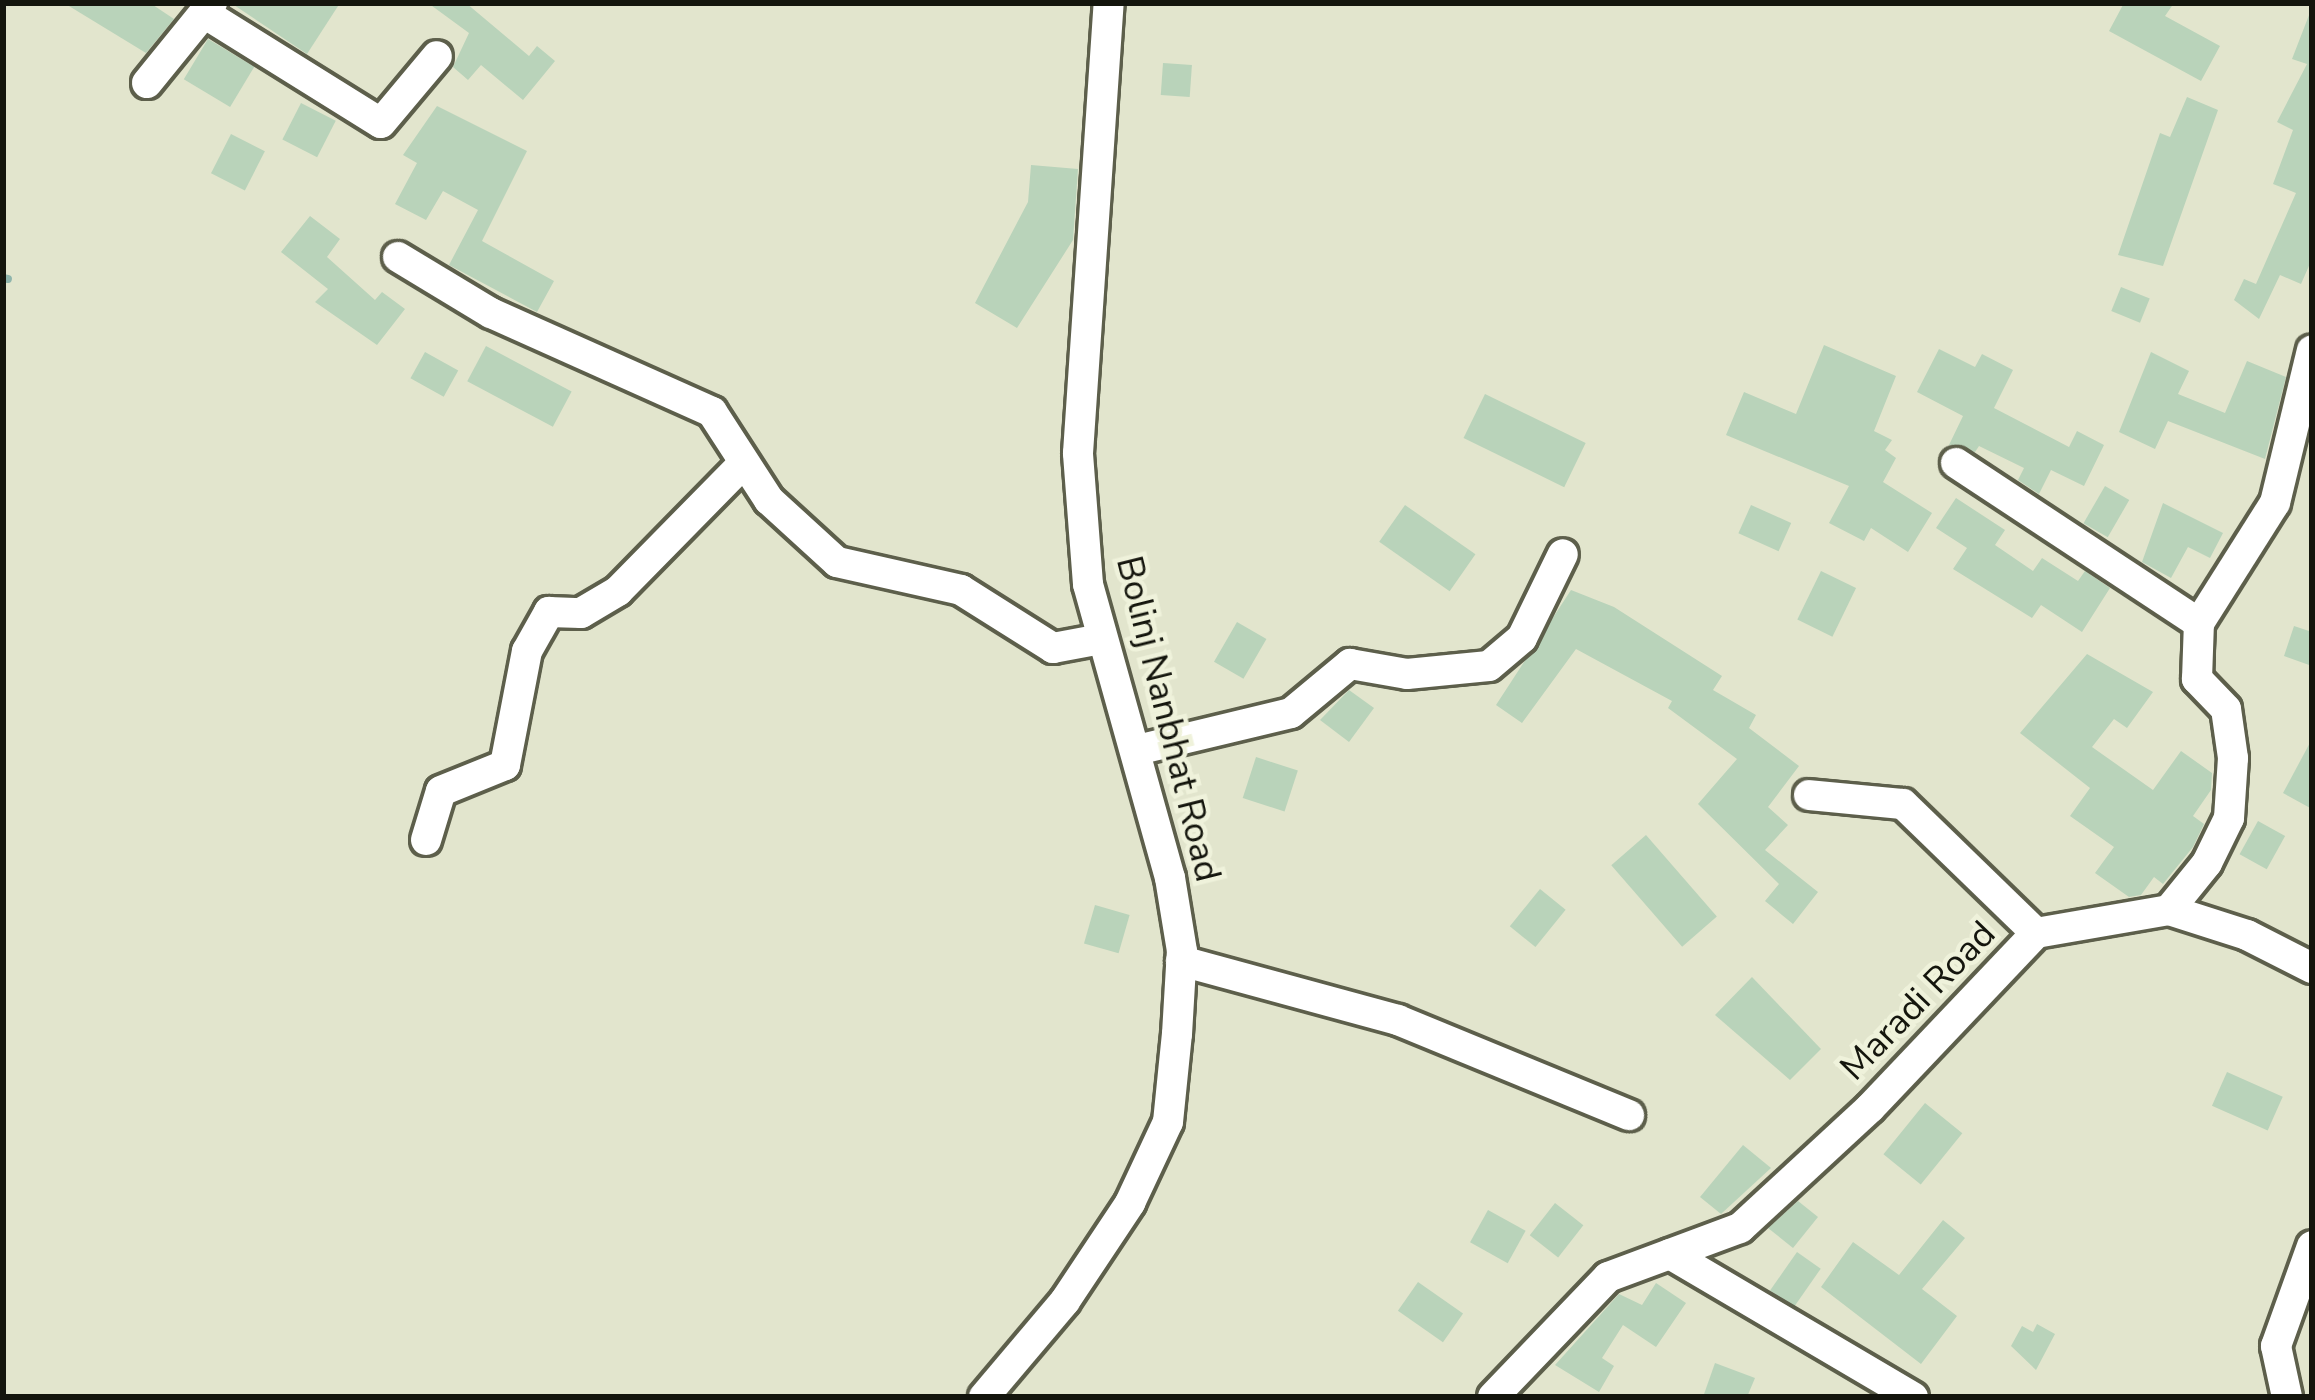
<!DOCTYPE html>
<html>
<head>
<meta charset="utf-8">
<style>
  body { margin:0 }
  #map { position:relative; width:2315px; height:1400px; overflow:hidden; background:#e2e5cd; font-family:"Nunito Sans",sans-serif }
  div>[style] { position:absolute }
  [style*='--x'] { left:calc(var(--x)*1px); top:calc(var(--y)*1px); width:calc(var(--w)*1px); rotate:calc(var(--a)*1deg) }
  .stream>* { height:8px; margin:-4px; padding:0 4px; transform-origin:4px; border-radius:4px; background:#8fb5ac }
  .building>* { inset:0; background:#b9d3ba; transform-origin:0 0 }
  .roads { filter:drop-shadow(3px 0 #5d5f4b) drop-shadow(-3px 0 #5d5f4b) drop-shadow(0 3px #5d5f4b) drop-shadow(0 -3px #5d5f4b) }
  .minor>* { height:30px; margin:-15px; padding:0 15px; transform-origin:15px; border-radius:15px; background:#fff }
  span { translate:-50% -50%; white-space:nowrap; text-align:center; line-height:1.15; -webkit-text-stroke:9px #eff2db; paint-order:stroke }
  .street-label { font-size:36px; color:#14150d }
  .frame { position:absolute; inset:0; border:6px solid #14150d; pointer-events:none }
</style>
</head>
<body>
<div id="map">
  <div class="stream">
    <div style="--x:3;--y:278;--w:5;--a:11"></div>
  </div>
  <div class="building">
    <div style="clip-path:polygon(64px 3px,150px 3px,174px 19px,146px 53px)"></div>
    <div style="clip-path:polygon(231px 3px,340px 3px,307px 54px)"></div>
    <div style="clip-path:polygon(428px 3px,466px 3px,529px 56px,537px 46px,555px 61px,523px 100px,481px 65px,468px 80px,453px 67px,469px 33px)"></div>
    <div style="clip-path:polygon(2124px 3px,2174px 3px,2165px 16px,2220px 46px,2201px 81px,2109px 31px)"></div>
    <div style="clip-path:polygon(2311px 10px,2312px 259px,2301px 284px,2280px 275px,2259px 319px,2234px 300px,2244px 279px,2256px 284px,2296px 193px,2273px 184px,2293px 130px,2277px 122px,2307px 64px,2292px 59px)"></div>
    <div style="left:208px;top:39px;width:54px;height:47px;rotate:31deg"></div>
    <div style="left:1163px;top:63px;width:29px;height:32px;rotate:4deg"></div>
    <div style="clip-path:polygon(2187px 97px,2218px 110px,2163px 266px,2118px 255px,2160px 133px,2170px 137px)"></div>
    <div style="left:301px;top:103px;width:39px;height:41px;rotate:27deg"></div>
    <div style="clip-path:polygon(437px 106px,527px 151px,482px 241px,554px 281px,537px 312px,449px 265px,478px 210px,443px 191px,426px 220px,395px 204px,417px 163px,403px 155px)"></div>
    <div style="left:231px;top:134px;width:38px;height:44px;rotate:27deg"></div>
    <div style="clip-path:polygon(1031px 165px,1078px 169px,1073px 240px,1017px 328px,975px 303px,1028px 202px)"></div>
    <div style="clip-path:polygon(310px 216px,340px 239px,327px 257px,375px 300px,382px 292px,405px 309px,377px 345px,315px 302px,328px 289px,281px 252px)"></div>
    <div style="left:2121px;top:287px;width:31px;height:26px;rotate:22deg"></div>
    <div style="clip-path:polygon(1824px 345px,1896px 376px,1874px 431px,1892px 440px,1885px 450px,1896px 458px,1883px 482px,1932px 513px,1908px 552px,1871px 528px,1864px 541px,1829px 523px,1849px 486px,1726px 435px,1744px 392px,1796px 414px)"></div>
    <div style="left:486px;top:346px;width:97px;height:40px;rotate:28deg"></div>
    <div style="clip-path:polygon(1939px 349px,1975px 367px,1982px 354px,2013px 370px,1994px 408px,2069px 447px,2077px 431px,2104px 445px,2084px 486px,2051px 470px,2039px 494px,2018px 480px,2024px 468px,1979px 446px,1975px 452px,1949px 445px,1963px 416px,1917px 392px)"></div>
    <div style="left:425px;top:352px;width:38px;height:30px;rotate:29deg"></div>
    <div style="clip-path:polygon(2151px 352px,2189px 371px,2178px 394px,2225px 413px,2247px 361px,2286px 377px,2265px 459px,2168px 421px,2155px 449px,2119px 432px)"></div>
    <div style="left:1485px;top:394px;width:112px;height:49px;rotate:26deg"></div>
    <div style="left:2105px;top:486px;width:28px;height:43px;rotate:30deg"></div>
    <div style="clip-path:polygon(1956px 498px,2005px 530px,1995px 545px,2033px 571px,2042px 558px,2078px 581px,2085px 571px,2110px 588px,2082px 632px,2041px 605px,2032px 618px,1953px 569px,1967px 548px,1936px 528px)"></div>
    <div style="clip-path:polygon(2163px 503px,2223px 533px,2210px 558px,2188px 547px,2171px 578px,2142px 562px)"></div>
    <div style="left:1405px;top:505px;width:86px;height:45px;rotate:35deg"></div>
    <div style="left:1751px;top:505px;width:44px;height:31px;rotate:24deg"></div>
    <div style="left:1821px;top:571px;width:39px;height:54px;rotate:26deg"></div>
    <div style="clip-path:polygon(1571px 590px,1614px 607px,1722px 676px,1713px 690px,1756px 715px,1749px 728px,1799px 766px,1768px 807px,1788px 825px,1765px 850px,1818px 892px,1793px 924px,1765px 901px,1779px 884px,1698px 804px,1737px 759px,1668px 708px,1672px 701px,1576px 649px,1522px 723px,1496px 705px)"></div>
    <div style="left:1237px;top:622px;width:34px;height:46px;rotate:30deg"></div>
    <div style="clip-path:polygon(2294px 626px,2312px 632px,2312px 666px,2284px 656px)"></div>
    <div style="clip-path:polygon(2087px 654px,2153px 692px,2127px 728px,2114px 719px,2092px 747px,2153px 790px,2181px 751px,2212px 773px,2211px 790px,2193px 816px,2204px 824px,2193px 847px,2163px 884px,2154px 877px,2141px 895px,2129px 897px,2095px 873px,2114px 847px,2070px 816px,2090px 788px,2020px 733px)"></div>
    <div style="clip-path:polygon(1349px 690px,1374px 708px,1349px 742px,1320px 720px)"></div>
    <div style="clip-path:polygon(2312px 739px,2312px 809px,2283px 793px)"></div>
    <div style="left:1256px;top:757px;width:44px;height:43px;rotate:18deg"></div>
    <div style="left:2258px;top:821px;width:31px;height:38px;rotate:29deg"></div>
    <div style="left:1646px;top:835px;width:108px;height:46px;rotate:49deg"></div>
    <div style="left:1540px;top:889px;width:33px;height:48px;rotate:39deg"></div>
    <div style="left:1095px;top:905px;width:36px;height:40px;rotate:16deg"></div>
    <div style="clip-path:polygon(1752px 977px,1821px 1049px,1790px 1080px,1715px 1015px)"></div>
    <div style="left:2227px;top:1072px;width:61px;height:37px;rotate:24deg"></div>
    <div style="left:1925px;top:1103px;width:48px;height:66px;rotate:39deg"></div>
    <div style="clip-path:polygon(1743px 1145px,1771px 1168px,1721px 1214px,1700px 1197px)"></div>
    <div style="clip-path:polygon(1798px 1201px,1818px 1217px,1793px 1248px,1768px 1228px)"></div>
    <div style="left:1555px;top:1203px;width:36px;height:41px;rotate:38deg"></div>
    <div style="left:1488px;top:1210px;width:43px;height:37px;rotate:29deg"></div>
    <div style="clip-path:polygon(1943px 1220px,1965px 1238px,1922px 1289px,1957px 1316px,1921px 1364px,1821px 1287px,1853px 1242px,1899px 1275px)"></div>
    <div style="left:1797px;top:1252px;width:29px;height:47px;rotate:35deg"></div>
    <div style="left:1418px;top:1282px;width:55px;height:35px;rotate:35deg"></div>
    <div style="clip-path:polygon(1656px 1283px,1686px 1303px,1656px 1347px,1623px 1325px,1602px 1358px,1614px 1366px,1599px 1392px,1555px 1365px,1619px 1294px,1642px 1305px)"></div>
    <div style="clip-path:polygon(2037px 1324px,2055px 1334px,2036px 1370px,2011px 1346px,2022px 1326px,2033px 1332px)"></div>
    <div style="clip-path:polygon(1715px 1363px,1755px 1378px,1747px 1397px,1703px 1397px)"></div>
  </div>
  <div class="roads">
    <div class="minor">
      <div style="--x:204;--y:13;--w:208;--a:31.9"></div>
      <div style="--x:381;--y:123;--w:87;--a:-50.1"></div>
      <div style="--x:147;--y:83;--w:103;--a:-50.9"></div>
      <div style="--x:398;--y:257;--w:109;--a:31.1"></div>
      <div style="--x:491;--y:313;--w:242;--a:24.1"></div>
      <div style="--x:712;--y:412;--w:105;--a:57.1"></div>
      <div style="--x:769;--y:500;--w:92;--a:42.4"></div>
      <div style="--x:837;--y:562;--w:127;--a:12.7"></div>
      <div style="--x:961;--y:590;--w:109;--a:32.2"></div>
      <div style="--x:1053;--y:648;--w:49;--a:-10.6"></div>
      <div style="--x:1956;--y:463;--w:291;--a:33.4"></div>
      <div style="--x:1137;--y:750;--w:158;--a:-13.5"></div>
      <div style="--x:1291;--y:713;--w:77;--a:-39.7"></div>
      <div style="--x:1350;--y:664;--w:58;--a:10"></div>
      <div style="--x:1407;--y:674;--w:82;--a:-5.6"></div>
      <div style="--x:1489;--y:666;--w:43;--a:-40.3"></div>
      <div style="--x:1522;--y:638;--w:93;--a:-64"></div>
      <div style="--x:1809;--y:795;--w:94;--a:5.5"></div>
      <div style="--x:1903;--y:804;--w:185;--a:44.1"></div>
      <div style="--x:426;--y:840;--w:51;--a:-73"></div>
      <div style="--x:441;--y:791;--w:69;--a:-22.1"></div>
      <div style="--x:505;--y:765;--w:116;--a:-79.1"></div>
      <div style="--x:527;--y:651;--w:45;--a:-60.6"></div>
      <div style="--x:549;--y:612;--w:32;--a:2"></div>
      <div style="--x:581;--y:613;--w:43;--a:-30.7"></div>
      <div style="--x:618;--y:591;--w:177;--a:-45.5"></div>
      <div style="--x:2169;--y:910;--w:82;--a:17.8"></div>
      <div style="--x:2247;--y:935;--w:73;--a:26.9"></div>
      <div style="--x:1181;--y:961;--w:225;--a:15.2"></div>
      <div style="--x:1398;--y:1020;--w:250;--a:22.4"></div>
      <div style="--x:1670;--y:1254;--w:282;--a:30.5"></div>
      <div style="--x:984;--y:1397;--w:126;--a:-49.8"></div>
      <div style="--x:1065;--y:1301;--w:118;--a:-56.4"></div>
      <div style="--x:1130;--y:1203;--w:89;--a:-64.9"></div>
      <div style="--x:1168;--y:1122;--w:88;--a:-84.2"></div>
      <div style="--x:1177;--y:1034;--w:83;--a:-86.6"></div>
      <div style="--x:1182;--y:951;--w:74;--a:-99.3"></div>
      <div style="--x:1170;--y:878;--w:305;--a:-105.6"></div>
      <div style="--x:1088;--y:584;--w:131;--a:-94.4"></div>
      <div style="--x:1078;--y:453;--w:451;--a:-86.1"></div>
      <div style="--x:1493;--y:1397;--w:166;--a:-46.2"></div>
      <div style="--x:1608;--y:1277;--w:141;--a:-20.4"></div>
      <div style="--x:1740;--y:1228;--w:177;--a:-42.7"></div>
      <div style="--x:1870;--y:1108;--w:241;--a:-46.5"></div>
      <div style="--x:2036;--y:933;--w:135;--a:-9.8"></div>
      <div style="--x:2169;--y:910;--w:60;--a:-51"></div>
      <div style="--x:2207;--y:863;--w:50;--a:-63.9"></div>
      <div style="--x:2229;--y:818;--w:60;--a:-86.2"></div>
      <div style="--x:2233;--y:758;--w:49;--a:-98.1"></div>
      <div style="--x:2226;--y:709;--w:42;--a:-134"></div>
      <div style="--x:2197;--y:679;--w:56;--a:-88"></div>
      <div style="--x:2199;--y:623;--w:142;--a:-57.7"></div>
      <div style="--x:2275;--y:503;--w:157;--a:-76.4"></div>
      <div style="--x:2287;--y:1397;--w:52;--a:-102.2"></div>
      <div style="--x:2276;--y:1346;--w:106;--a:-70.2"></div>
    </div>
  </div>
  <div class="street-label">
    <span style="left:1168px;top:719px;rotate:76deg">Bolinj Nanbhat Road</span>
    <span style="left:1918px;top:1001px;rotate:-46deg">Maradi Road</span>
  </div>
  <div class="frame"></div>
</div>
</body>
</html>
